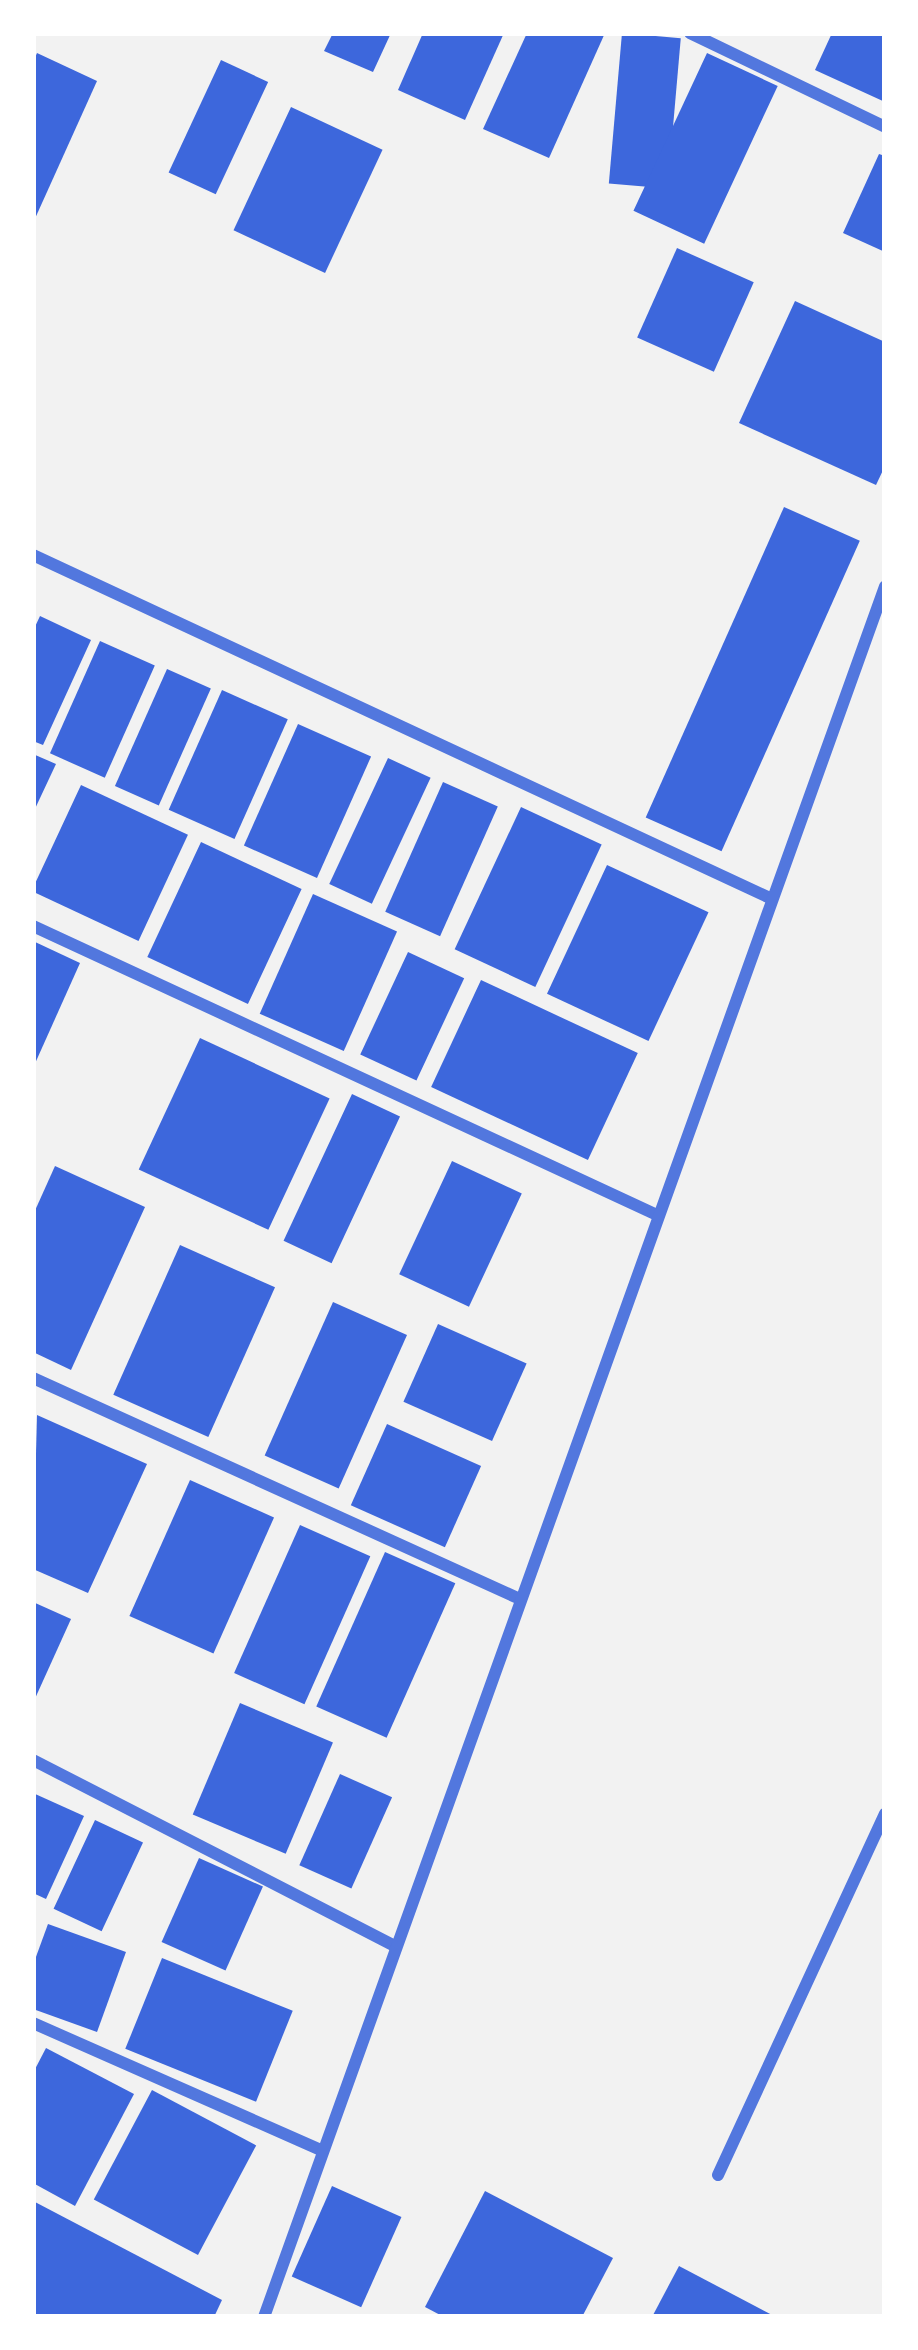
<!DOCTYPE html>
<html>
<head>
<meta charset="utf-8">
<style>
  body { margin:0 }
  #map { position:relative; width:918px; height:2350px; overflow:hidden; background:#f2f2f2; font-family:"Sofia Sans Condensed",sans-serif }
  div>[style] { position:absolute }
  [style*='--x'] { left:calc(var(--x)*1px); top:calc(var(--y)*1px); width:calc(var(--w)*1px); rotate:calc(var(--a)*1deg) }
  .building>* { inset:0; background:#3d67dc; transform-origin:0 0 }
  .minor>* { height:12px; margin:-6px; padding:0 6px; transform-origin:6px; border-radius:6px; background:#5277de }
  span { translate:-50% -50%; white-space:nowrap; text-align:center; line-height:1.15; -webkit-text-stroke:9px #fff; paint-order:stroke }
  .frame { position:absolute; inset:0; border:36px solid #fff; pointer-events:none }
</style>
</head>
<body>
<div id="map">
  <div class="building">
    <div style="clip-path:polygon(333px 33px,391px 33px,373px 72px,324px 51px)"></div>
    <div style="clip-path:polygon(423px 33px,504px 33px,465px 120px,398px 90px)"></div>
    <div style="clip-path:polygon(527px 33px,605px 33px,549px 158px,483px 129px)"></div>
    <div style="left:622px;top:33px;width:59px;height:151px;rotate:5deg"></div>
    <div style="clip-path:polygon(832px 33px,885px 33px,885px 102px,815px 70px)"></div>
    <div style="clip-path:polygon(37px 53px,97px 81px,33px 223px,33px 62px)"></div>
    <div style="left:707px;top:53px;width:78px;height:174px;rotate:25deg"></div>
    <div style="left:221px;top:60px;width:52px;height:124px;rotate:25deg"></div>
    <div style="left:291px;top:107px;width:101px;height:136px;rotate:25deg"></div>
    <div style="clip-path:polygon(879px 154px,885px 156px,885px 252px,843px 233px)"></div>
    <div style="left:677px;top:248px;width:84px;height:98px;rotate:24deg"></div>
    <div style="clip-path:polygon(795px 301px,885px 342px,885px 466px,876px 485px,739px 423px)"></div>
    <div style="left:784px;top:507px;width:83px;height:340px;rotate:24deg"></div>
    <div style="clip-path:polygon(40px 616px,91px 640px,43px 745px,33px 741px,33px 631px)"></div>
    <div style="left:100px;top:641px;width:60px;height:123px;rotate:24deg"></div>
    <div style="left:167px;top:669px;width:48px;height:128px;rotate:24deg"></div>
    <div style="left:222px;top:690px;width:72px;height:131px;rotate:24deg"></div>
    <div style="left:298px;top:724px;width:80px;height:133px;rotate:24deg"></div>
    <div style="clip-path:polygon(33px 754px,56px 764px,33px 813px)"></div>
    <div style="left:388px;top:758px;width:47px;height:139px;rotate:25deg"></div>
    <div style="left:443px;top:782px;width:60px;height:142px;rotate:24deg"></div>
    <div style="left:81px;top:785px;width:118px;height:117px;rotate:25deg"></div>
    <div style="left:521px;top:807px;width:89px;height:157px;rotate:25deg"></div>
    <div style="left:201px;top:842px;width:111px;height:127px;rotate:25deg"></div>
    <div style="left:607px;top:865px;width:112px;height:142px;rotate:25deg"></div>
    <div style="left:313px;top:894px;width:92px;height:131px;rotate:24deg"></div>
    <div style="clip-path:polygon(33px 941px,80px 963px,33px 1068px)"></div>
    <div style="left:408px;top:952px;width:62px;height:113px;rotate:25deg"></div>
    <div style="left:481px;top:980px;width:173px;height:118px;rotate:25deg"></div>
    <div style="left:200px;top:1038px;width:143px;height:145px;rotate:25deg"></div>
    <div style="left:352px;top:1094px;width:53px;height:162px;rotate:25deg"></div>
    <div style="left:452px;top:1161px;width:77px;height:125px;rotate:25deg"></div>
    <div style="clip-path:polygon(55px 1166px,145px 1207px,71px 1370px,33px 1352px,33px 1215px)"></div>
    <div style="left:180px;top:1245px;width:104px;height:164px;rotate:24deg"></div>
    <div style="left:333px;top:1302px;width:81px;height:168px;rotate:24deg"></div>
    <div style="left:438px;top:1324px;width:97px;height:85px;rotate:24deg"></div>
    <div style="clip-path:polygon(37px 1415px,147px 1464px,88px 1593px,33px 1569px)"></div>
    <div style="left:387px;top:1424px;width:103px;height:89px;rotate:24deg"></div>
    <div style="left:190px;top:1480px;width:92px;height:149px;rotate:24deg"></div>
    <div style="left:300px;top:1525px;width:77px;height:162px;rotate:24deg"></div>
    <div style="left:385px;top:1552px;width:77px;height:169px;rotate:24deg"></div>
    <div style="clip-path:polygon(33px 1602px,71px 1619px,33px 1703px)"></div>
    <div style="left:240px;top:1703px;width:101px;height:121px;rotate:23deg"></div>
    <div style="left:340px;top:1774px;width:57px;height:100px;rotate:24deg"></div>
    <div style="clip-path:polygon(33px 1793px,84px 1816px,46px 1899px,33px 1893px)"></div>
    <div style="left:95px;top:1820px;width:53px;height:98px;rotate:25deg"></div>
    <div style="left:199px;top:1858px;width:70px;height:92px;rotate:24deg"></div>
    <div style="clip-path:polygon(48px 1924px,126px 1952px,97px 2032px,33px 2009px,33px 1965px)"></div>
    <div style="left:162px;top:1958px;width:141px;height:98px;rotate:22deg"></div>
    <div style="clip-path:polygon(46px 2048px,134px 2094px,75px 2206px,33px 2183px,33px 2073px)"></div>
    <div style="left:152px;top:2090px;width:118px;height:124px;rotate:28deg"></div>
    <div style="left:332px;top:2186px;width:76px;height:99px;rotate:24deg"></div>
    <div style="clip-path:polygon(485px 2191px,613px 2258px,582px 2317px,444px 2317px,425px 2307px)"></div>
    <div style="clip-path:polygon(35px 2202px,222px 2300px,214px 2317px,33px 2317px)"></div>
    <div style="clip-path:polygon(679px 2266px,776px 2317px,652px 2317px)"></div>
  </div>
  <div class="minor">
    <div style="--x:690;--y:33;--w:216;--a:25.7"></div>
    <div style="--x:33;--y:555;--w:815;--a:24.96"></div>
    <div style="--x:33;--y:926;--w:688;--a:24.85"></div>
    <div style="--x:33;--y:1378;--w:535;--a:24.41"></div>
    <div style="--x:33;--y:1760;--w:407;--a:27.2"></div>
    <div style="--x:33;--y:2023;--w:317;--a:23.8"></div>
    <div style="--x:718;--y:2175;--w:398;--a:-65.2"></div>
    <div style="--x:264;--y:2317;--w:1839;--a:-70.26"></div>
  </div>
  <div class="frame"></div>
</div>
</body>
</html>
